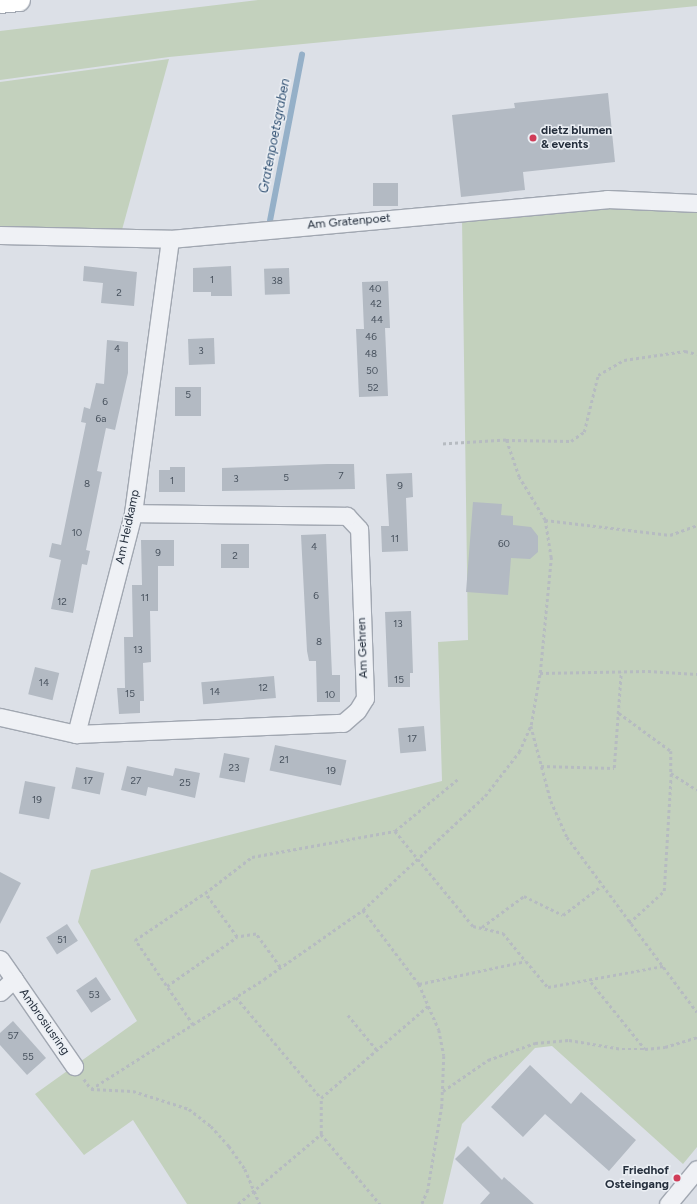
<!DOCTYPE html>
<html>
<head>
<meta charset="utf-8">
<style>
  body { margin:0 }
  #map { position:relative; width:697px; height:1204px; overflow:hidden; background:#dce0e7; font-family:Figtree,sans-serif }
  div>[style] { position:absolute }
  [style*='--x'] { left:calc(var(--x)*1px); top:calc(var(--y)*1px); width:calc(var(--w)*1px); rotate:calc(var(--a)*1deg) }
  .green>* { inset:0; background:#c3d1bd }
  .stream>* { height:5.5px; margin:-2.75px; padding:0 2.75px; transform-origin:2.75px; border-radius:2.75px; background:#95b0c8 }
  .building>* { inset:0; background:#b3bac3; transform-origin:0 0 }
  .path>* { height:2.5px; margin-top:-1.25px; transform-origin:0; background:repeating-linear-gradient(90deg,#b6bbc1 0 3px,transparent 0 6px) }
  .roads { filter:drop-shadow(1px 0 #a1a7b1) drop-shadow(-1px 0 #a1a7b1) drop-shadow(0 1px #a1a7b1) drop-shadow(0 -1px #a1a7b1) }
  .street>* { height:17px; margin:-8.5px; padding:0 8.5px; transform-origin:8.5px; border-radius:8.5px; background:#eff1f5 }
  .highway>* { height:22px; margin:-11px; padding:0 11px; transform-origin:11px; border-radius:11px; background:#fff }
  .dots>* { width:11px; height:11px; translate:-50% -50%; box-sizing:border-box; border:2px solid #ebeff4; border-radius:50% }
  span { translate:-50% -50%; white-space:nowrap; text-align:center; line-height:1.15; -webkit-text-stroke:3px #ebeff4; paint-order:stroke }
  .number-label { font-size:10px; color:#48525e }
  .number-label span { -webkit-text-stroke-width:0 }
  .poi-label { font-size:12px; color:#252f3d; font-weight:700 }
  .left { translate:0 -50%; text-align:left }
  .right { translate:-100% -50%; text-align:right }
  .street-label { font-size:12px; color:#252f3d }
  .water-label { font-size:13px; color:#2f4f71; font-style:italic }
</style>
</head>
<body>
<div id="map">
  <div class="green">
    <div style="clip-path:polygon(258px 0,697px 0,697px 6px,169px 57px,0 80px,0 31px)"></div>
    <div style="clip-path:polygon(169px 59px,120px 237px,0 235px,0 82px)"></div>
    <div style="clip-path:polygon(608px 208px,697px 210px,697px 1147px,683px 1164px,552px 1046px,535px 1048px,462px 1124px,443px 1204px,187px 1204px,133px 1120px,84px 1155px,35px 1094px,137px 1021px,78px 922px,91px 870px,442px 781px,438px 642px,468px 640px,462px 219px)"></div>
  </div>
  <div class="stream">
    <div style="--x:270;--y:221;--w:169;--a:-79.1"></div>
  </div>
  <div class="building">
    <div style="clip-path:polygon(608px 93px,615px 162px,523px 172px,525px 190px,461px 197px,452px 115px,515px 108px,514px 103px)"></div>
    <div style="left:373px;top:183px;width:25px;height:23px"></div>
    <div style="clip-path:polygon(84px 266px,137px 272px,134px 306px,101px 303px,103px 283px,83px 281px)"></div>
    <div style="clip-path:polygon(231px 266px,232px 296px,211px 296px,211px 292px,193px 292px,193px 268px)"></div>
    <div style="left:289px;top:268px;width:26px;height:25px;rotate:88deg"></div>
    <div style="clip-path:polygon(388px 281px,390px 328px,385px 328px,388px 396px,359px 397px,356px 329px,364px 329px,362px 282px)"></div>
    <div style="left:214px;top:338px;width:26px;height:26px;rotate:88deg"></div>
    <div style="clip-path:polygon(107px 340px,128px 342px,128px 373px,115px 430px,106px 428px,97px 471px,102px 472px,86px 550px,90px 551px,87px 565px,82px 564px,73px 613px,51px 609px,61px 560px,49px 557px,52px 543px,61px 545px,86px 423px,81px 422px,84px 407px,90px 409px,96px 383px,104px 384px)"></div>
    <div style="left:175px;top:387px;width:26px;height:29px"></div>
    <div style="clip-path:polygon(327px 464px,354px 464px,355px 489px,222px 491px,222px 468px)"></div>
    <div style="clip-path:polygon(170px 467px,185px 467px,185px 492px,159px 492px,159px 470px,170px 470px)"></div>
    <div style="clip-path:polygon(412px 473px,413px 497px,406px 498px,408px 551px,382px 552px,381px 526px,389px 526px,386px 474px)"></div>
    <div style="clip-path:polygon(473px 502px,502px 504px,501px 515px,513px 516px,513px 525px,531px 527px,538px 536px,538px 552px,530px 559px,511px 558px,508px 595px,466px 592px)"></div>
    <div style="clip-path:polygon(326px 534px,332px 675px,340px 675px,340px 702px,317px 702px,316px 661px,309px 661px,307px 651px,301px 535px)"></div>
    <div style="clip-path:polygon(141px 540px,174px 540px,174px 566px,158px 566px,158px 611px,150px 611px,151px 662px,143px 663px,144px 701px,140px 701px,140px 713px,119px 714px,117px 688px,125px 688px,124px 637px,133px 637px,132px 585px,142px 585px)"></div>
    <div style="left:221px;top:544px;width:28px;height:24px"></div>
    <div style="clip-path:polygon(411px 611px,413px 673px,410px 673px,410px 687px,388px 687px,385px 612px)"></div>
    <div style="left:35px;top:667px;width:25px;height:28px;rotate:14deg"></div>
    <div style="left:274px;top:676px;width:22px;height:73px;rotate:85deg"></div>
    <div style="left:424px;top:726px;width:25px;height:26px;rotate:85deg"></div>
    <div style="left:275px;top:745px;width:73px;height:26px;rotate:12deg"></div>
    <div style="left:224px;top:753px;width:26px;height:25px;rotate:11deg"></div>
    <div style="clip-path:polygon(127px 766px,173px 776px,175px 768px,200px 773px,195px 798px,148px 787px,146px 796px,121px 790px)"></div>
    <div style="left:76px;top:767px;width:29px;height:22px;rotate:12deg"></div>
    <div style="left:25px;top:781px;width:31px;height:33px;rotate:11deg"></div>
    <div style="clip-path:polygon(0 872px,21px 883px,0 924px)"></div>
    <div style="left:67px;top:924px;width:20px;height:25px;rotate:57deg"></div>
    <div style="left:96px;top:977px;width:27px;height:24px;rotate:56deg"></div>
    <div style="clip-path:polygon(13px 1021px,46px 1058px,27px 1075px,0 1045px,0 1033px)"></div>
    <div style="clip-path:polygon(530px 1065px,571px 1104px,581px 1092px,636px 1140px,609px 1171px,545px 1114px,523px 1137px,491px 1107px)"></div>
    <div style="clip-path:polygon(468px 1146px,502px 1180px,504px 1177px,534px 1204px,480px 1204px,490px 1193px,455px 1159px)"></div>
  </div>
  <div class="path">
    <div style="--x:506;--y:440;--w:65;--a:0.9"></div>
    <div style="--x:571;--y:441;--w:16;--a:-35"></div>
    <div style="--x:584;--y:432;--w:59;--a:-76.2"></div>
    <div style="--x:598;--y:375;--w:30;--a:-30"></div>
    <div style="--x:624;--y:360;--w:62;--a:-8.4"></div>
    <div style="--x:685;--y:351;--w:12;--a:14"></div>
    <div style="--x:545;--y:520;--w:126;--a:6.8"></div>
    <div style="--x:670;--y:535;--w:29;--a:-20"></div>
    <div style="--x:540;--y:673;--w:108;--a:-1.1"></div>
    <div style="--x:648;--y:671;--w:49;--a:3.5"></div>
    <div style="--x:619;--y:713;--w:64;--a:36.2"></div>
    <div style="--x:671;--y:751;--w:22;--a:90"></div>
    <div style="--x:531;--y:726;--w:78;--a:75.1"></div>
    <div style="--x:551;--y:801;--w:39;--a:66"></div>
    <div style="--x:567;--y:837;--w:218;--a:53.4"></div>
    <div style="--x:541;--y:766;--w:73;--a:1.6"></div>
    <div style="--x:614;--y:768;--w:96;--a:-85.8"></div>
    <div style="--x:395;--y:831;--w:83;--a:-39.6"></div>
    <div style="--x:363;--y:910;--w:93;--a:52.9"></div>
    <div style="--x:419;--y:984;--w:50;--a:66.5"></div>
    <div style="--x:439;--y:1030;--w:26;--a:79"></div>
    <div style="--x:444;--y:1056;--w:50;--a:92.3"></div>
    <div style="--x:442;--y:1106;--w:85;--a:99.5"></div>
    <div style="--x:428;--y:1190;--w:15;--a:113"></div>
    <div style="--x:629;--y:923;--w:47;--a:-42.4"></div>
    <div style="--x:664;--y:891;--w:118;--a:-86.6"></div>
    <div style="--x:671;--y:773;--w:31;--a:33"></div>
    <div style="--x:482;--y:927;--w:52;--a:-36.4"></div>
    <div style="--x:524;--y:896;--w:43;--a:26"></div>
    <div style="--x:563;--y:915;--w:48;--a:-37.3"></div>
    <div style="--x:280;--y:967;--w:41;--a:-126"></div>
    <div style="--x:256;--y:934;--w:19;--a:171"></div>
    <div style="--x:237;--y:937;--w:54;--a:-126"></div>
    <div style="--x:205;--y:893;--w:59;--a:-37.5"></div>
    <div style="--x:252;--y:857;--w:145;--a:-10.3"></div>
    <div style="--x:395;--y:831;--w:123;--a:50.6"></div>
    <div style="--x:473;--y:926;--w:31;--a:13"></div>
    <div style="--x:503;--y:933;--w:36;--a:51"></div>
    <div style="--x:591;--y:982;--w:86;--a:51.1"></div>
    <div style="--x:419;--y:984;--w:109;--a:-12.1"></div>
    <div style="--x:526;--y:961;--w:34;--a:50"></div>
    <div style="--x:548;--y:987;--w:118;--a:-10.3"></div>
    <div style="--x:167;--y:986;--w:85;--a:-35"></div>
    <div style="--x:236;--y:997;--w:132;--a:49.9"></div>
    <div style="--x:348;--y:1015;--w:45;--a:50.4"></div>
    <div style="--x:193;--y:1025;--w:103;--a:-124.3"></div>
    <div style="--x:135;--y:940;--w:84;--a:-33.9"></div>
    <div style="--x:84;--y:1079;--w:12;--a:55"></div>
    <div style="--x:91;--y:1089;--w:42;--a:2.7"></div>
    <div style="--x:133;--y:1091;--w:59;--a:17.8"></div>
    <div style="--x:189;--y:1109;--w:28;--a:38"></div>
    <div style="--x:211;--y:1126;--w:27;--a:48"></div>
    <div style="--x:229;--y:1146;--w:28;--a:55"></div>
    <div style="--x:245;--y:1169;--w:38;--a:67"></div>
    <div style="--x:91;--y:1089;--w:205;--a:-32.4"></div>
    <div style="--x:264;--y:979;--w:121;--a:-34.9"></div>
    <div style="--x:363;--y:910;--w:167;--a:-43.1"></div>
    <div style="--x:485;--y:796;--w:56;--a:-52.3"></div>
    <div style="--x:519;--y:752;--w:30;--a:-66"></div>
    <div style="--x:531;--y:725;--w:53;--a:-80.2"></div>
    <div style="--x:540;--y:673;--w:116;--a:-84.5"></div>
    <div style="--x:551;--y:558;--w:38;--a:-99"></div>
    <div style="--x:545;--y:520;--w:50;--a:-121.2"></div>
    <div style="--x:519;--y:477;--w:39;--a:-109"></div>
    <div style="--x:506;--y:440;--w:64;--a:176.4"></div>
    <div style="--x:443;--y:1091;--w:55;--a:-34.6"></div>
    <div style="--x:488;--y:1060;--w:50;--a:-19.9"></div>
    <div style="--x:535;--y:1043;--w:34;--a:-5"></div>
    <div style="--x:569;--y:1040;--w:54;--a:9.6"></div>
    <div style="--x:622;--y:1049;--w:23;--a:0"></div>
    <div style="--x:645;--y:1049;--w:20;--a:-6"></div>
    <div style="--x:665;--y:1047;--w:34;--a:-17"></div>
    <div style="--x:321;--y:1134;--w:92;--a:49.9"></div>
    <div style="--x:238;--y:1204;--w:109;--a:-40.1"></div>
    <div style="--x:321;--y:1134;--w:36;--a:-90"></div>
    <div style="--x:321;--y:1098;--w:141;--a:-40.7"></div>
  </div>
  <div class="roads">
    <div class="street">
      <div style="--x:0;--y:235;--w:170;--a:1.3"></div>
      <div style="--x:170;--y:239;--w:439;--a:-5.2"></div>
      <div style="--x:607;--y:199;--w:90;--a:2.5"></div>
      <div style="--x:0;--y:717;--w:78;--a:12.6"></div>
      <div style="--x:76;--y:734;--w:228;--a:-75.5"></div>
      <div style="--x:133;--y:513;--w:276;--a:-82.3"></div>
      <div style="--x:76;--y:734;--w:267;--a:-2.4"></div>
      <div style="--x:343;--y:723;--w:18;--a:-41"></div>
      <div style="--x:357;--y:711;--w:15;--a:-58"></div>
      <div style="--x:365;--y:698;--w:169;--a:-92"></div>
      <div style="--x:359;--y:529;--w:18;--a:-133"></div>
      <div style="--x:347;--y:516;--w:214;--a:-179.2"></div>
      <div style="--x:0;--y:959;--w:24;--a:55"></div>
      <div style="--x:14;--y:979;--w:19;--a:137"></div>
      <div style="--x:14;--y:979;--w:106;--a:55.4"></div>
      <div style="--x:668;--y:1204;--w:45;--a:-50.4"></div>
    </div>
    <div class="highway">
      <div style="--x:0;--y:2;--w:19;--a:-6"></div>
    </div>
  </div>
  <div class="dots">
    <div style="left:533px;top:138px;background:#d03c58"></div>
    <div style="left:677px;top:1178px;background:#d03c58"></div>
  </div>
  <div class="number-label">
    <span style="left:212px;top:280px">1</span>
    <span style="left:277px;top:281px">38</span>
    <span style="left:375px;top:289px">40</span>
    <span style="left:119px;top:293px">2</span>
    <span style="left:376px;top:304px">42</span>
    <span style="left:377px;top:320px">44</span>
    <span style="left:371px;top:337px">46</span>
    <span style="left:117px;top:349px">4</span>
    <span style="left:201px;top:351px">3</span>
    <span style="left:371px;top:354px">48</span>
    <span style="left:372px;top:371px">50</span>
    <span style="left:373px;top:388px">52</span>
    <span style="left:188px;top:395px">5</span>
    <span style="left:105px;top:402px">6</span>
    <span style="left:101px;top:419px">6a</span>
    <span style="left:341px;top:476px">7</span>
    <span style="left:286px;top:478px">5</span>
    <span style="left:236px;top:479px">3</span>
    <span style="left:172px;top:481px">1</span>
    <span style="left:87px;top:484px">8</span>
    <span style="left:400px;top:486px">9</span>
    <span style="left:77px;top:533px">10</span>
    <span style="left:395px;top:539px">11</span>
    <span style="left:504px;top:544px">60</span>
    <span style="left:314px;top:547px">4</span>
    <span style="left:158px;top:553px">9</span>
    <span style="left:235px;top:556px">2</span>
    <span style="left:316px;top:596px">6</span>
    <span style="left:145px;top:598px">11</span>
    <span style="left:62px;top:602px">12</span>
    <span style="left:398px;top:624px">13</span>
    <span style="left:319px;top:642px">8</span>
    <span style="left:138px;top:650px">13</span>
    <span style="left:399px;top:680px">15</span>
    <span style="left:44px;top:683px">14</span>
    <span style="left:263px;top:688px">12</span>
    <span style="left:215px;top:692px">14</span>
    <span style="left:130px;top:694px">15</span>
    <span style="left:330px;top:695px">10</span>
    <span style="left:412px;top:739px">17</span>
    <span style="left:284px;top:760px">21</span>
    <span style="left:234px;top:768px">23</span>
    <span style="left:331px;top:771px">19</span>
    <span style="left:88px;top:781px">17</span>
    <span style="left:136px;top:781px">27</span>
    <span style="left:185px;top:783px">25</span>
    <span style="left:37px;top:800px">19</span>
    <span style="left:62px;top:940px">51</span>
    <span style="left:94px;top:995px">53</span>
    <span style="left:13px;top:1036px">57</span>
    <span style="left:28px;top:1057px">55</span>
  </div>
  <div class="poi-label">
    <span class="left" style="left:541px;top:138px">dietz blumen<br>&amp; events</span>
    <span class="right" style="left:669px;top:1178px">Friedhof<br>Osteingang</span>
  </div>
  <div class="street-label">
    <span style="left:349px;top:222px;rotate:-5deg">Am Gratenpoet</span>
    <span style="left:128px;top:527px;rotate:-78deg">Am Heidkamp</span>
    <span style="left:363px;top:648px;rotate:-92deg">Am Gehren</span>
    <span style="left:44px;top:1022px;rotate:55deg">Ambrosiusring</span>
  </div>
  <div class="water-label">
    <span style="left:275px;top:136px;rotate:-79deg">Gratenpoetsgraben</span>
  </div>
</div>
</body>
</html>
